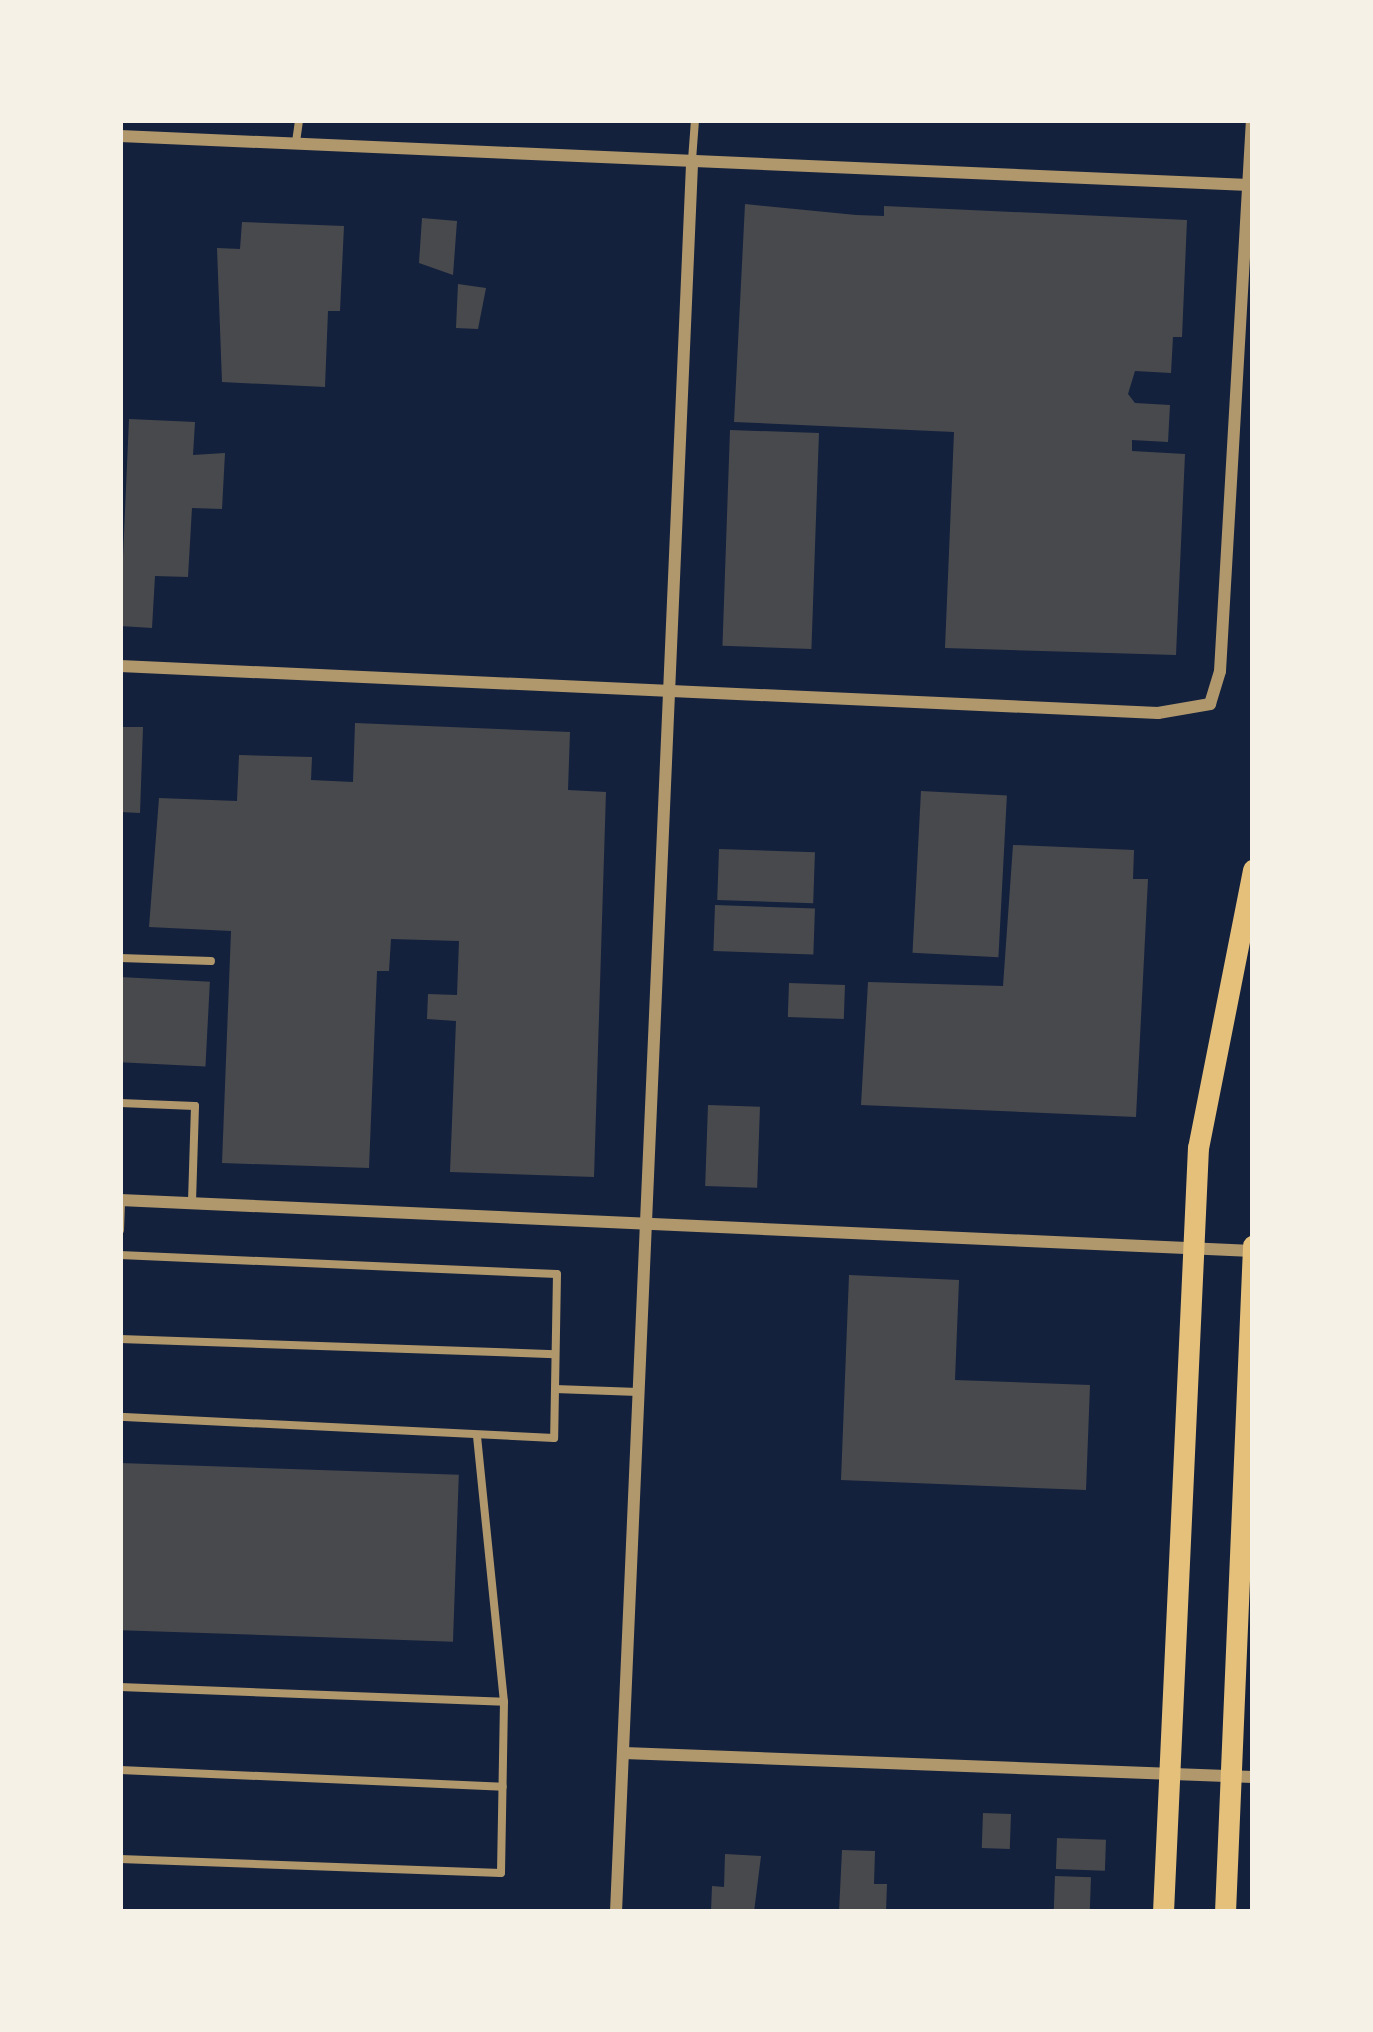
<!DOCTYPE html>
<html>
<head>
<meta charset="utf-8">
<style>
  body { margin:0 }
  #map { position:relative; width:1373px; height:2032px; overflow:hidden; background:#14213d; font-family:"Fira Sans Condensed",sans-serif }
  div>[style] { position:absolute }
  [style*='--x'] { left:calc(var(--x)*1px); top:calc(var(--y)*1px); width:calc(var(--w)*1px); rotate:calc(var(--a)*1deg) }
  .building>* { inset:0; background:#48494c; transform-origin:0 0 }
  .service>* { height:8px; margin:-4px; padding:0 4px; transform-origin:4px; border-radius:4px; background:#b1986c }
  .minor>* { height:12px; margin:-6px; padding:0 6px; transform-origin:6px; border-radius:6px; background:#b1986c }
  .secondary>* { height:21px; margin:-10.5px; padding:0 10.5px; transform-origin:10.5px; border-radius:10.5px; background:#e5c07b }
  span { translate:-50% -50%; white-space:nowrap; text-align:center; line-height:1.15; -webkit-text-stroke:12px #f6f1e7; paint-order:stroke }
  .frame { position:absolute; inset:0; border:123px solid #f6f1e7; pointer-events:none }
</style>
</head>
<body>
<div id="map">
  <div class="building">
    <div style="clip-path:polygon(745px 204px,856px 215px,884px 216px,884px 206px,1187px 220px,1182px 337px,1173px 337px,1171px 373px,1135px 371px,1128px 394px,1135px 403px,1170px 405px,1168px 442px,1132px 440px,1132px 451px,1185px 454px,1176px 655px,945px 648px,954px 432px,734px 422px)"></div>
    <div style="clip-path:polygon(422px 218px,457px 221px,453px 275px,419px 263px)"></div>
    <div style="clip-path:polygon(242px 222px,344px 226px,340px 311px,328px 311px,325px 387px,222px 382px,217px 248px,240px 249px)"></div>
    <div style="clip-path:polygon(458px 284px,486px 288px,478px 329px,456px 328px)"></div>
    <div style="clip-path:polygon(129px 419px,195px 422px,193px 455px,225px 453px,222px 509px,192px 508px,188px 577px,155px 576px,152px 628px,120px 626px)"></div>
    <div style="left:730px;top:430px;width:89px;height:216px;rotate:2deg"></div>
    <div style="clip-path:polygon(355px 723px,570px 732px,568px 790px,606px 792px,594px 1177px,450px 1172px,456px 1021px,427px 1019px,428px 994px,457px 995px,459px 941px,391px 939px,389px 971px,377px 971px,369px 1168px,222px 1163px,231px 931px,149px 927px,159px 798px,237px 801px,239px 755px,312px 757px,311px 780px,353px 782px)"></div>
    <div style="clip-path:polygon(120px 727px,143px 727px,140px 813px,120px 812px)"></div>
    <div style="left:921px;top:791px;width:86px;height:162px;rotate:3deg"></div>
    <div style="clip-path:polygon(1013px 845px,1134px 850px,1133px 879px,1148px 879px,1136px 1117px,861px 1105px,868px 982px,1003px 986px)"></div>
    <div style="left:719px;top:849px;width:96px;height:51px;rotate:2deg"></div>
    <div style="left:715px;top:905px;width:100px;height:46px;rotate:2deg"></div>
    <div style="left:120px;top:977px;width:90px;height:85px;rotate:3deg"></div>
    <div style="left:789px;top:983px;width:56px;height:34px;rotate:2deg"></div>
    <div style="left:708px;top:1105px;width:52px;height:81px;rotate:2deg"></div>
    <div style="clip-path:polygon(849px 1275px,959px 1280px,955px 1380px,1090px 1385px,1086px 1490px,841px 1480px)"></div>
    <div style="left:120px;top:1463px;width:339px;height:167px;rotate:2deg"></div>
    <div style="left:983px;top:1813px;width:28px;height:35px;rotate:2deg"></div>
    <div style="left:1057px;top:1838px;width:49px;height:31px;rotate:2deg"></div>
    <div style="clip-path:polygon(842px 1850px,875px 1851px,874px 1884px,887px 1884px,886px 1912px,839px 1912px)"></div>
    <div style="clip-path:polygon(725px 1854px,761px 1856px,754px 1912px,711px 1912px,712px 1886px,724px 1887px)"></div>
    <div style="left:1055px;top:1876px;width:36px;height:36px;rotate:2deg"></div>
  </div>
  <div class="service">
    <div style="--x:296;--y:142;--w:22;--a:-82"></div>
    <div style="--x:692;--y:160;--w:40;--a:-85.7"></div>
    <div style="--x:120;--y:958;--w:91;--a:1.9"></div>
    <div style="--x:120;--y:1103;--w:75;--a:2.3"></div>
    <div style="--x:195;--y:1106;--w:97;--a:91.8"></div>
    <div style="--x:120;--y:1230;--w:30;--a:-88"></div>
    <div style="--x:120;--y:1255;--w:437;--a:2.5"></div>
    <div style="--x:557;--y:1274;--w:164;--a:91"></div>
    <div style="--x:554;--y:1438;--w:435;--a:-177.2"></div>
    <div style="--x:120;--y:1339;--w:435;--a:2"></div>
    <div style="--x:555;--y:1389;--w:83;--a:2.1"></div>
    <div style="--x:120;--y:1687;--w:384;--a:2.2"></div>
    <div style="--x:120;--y:1770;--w:383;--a:2.5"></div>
    <div style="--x:120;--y:1859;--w:381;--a:2.1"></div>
    <div style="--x:501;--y:1873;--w:171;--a:-89"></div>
    <div style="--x:504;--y:1702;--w:268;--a:-95.8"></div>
  </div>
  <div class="minor">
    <div style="--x:120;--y:136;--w:1130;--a:2.49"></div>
    <div style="--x:120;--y:666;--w:1039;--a:2.59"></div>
    <div style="--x:1158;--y:713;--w:53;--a:-9.8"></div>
    <div style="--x:1210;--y:704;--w:34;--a:-73"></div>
    <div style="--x:1220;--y:671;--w:552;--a:-86.68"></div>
    <div style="--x:120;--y:1200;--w:1134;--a:2.58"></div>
    <div style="--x:624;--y:1753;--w:629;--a:2.19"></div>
    <div style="--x:616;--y:1912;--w:1753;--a:-87.51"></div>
  </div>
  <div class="secondary">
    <div style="--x:1163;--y:1912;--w:765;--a:-87.38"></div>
    <div style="--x:1198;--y:1148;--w:284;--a:-78.8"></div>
    <div style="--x:1225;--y:1912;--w:667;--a:-87.59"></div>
  </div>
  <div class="frame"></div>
</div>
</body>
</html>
